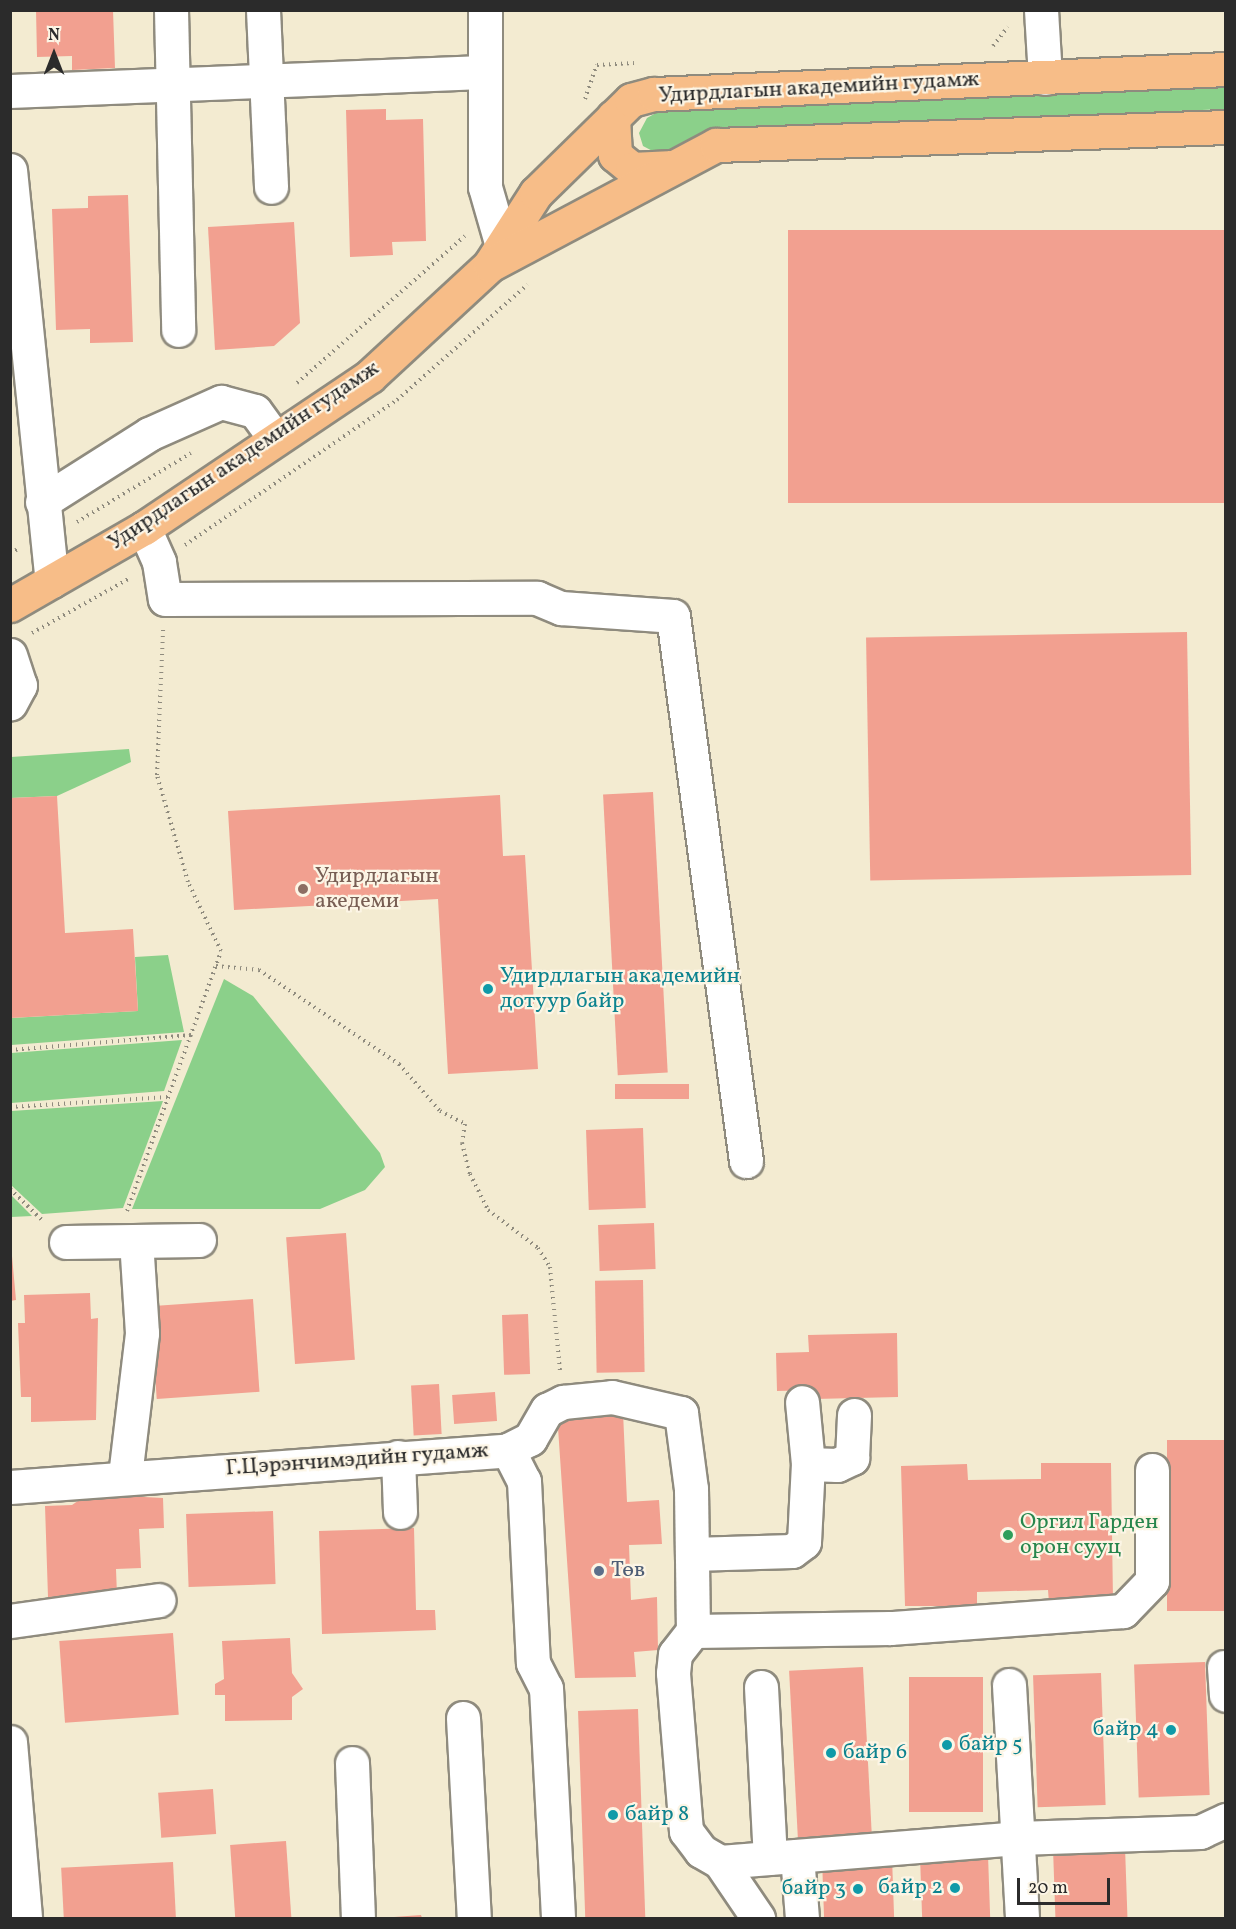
<!DOCTYPE html>
<html>
<head>
<meta charset="utf-8">
<style>
  body { margin:0 }
  #map { position:relative; width:1236px; height:1929px; overflow:hidden; background:#f3ebd1; font-family:Vollkorn,serif }
  div>[style] { position:absolute }
  [style*='--x'] { left:calc(var(--x)*1px); top:calc(var(--y)*1px); width:calc(var(--w)*1px); rotate:calc(var(--a)*1deg) }
  .green>* { inset:0; background:#8bd08a }
  .building>* { inset:0; background:#f2a090; transform-origin:0 0 }
  .path>* { height:4px; margin-top:-2px; transform-origin:0; background:repeating-linear-gradient(90deg,#8f8b7e 0 1.5px,transparent 0 6px) }
  .roads { filter:drop-shadow(2px 0 #8f8b7e) drop-shadow(-2px 0 #8f8b7e) drop-shadow(0 2px #8f8b7e) drop-shadow(0 -2px #8f8b7e) }
  .minor>* { height:33px; margin:-16.5px; padding:0 16.5px; transform-origin:16.5px; border-radius:16.5px; background:#fff }
  .major>* { height:33px; margin:-16.5px; padding:0 16.5px; transform-origin:16.5px; border-radius:16.5px; background:#f7bd88 }
  .dots>* { width:16px; height:16px; translate:-50% -50%; box-sizing:border-box; border:3px solid #fcf5e5; border-radius:50% }
  span { translate:-50% -50%; white-space:nowrap; text-align:center; line-height:1.15; -webkit-text-stroke:4.5px #fcf5e5; paint-order:stroke }
  .street-label { font-size:22px; color:#2b2b2b }
  .education-label { font-size:22px; color:#785e54 }
  .left { translate:0 -50%; text-align:left }
  .culture-label { font-size:22px; color:#0d838f }
  .right { translate:-100% -50%; text-align:right }
  .leisure-label { font-size:22px; color:#27864d }
  .service-label { font-size:22px; color:#4e5e75 }
  .frame { position:absolute; inset:0; border:12px solid #2b2b2b; pointer-events:none }
  .north { position:absolute; left:24px; top:24px; width:60px; height:60px; -webkit-text-stroke:4px #fcf5e5; paint-order:stroke; rotate:0deg; font-size:16px; font-weight:700; line-height:24px; text-align:center; color:#2b2b2b }
  .north::after { content:''; display:block; margin:auto; width:21px; height:27px; background:#2b2b2b; clip-path:polygon(50% 0,100% 100%,50% 72%,0 100%) }
  .scale { position:absolute; left:1017px; top:1878px; width:93px; height:27px; box-sizing:border-box; border:3px solid #2b2b2b; border-top:0; padding-left:8px; font-size:18px; line-height:21px; white-space:nowrap; color:#2b2b2b; -webkit-text-stroke:4px #fcf5e5; paint-order:stroke }
</style>
</head>
<body>
<div id="map">
  <div class="green">
    <div style="clip-path:polygon(1225px 84px,1225px 109px,733px 130px,662px 156px,643px 146px,639px 133px,647px 118px,663px 109px)"></div>
    <div style="clip-path:polygon(129px 749px,131px 762px,57px 796px,11px 798px,11px 757px)"></div>
    <div style="clip-path:polygon(168px 955px,184px 1032px,11px 1045px,11px 1018px,138px 1011px,135px 957px)"></div>
    <div style="clip-path:polygon(224px 979px,253px 996px,380px 1153px,385px 1167px,365px 1190px,320px 1209px,132px 1209px)"></div>
    <div style="clip-path:polygon(182px 1040px,164px 1091px,11px 1103px,11px 1053px)"></div>
    <div style="clip-path:polygon(163px 1101px,123px 1208px,42px 1214px,11px 1185px,11px 1111px)"></div>
    <div style="clip-path:polygon(10px 1195px,11px 1195px,32px 1216px,11px 1217px)"></div>
  </div>
  <div class="building">
    <div style="clip-path:polygon(36px 10px,113px 10px,115px 68px,72px 70px,72px 56px,37px 57px)"></div>
    <div style="clip-path:polygon(386px 109px,386px 120px,423px 119px,426px 241px,392px 242px,393px 255px,350px 257px,346px 110px)"></div>
    <div style="clip-path:polygon(128px 195px,133px 342px,90px 343px,90px 329px,56px 330px,52px 209px,88px 208px,88px 196px)"></div>
    <div style="clip-path:polygon(294px 222px,300px 323px,274px 346px,215px 350px,208px 227px)"></div>
    <div style="left:1226px;top:230px;width:273px;height:438px;rotate:90deg"></div>
    <div style="left:1187px;top:632px;width:243px;height:321px;rotate:89deg"></div>
    <div style="left:653px;top:792px;width:281px;height:50px;rotate:87deg"></div>
    <div style="clip-path:polygon(500px 795px,503px 856px,525px 855px,538px 1069px,448px 1074px,438px 899px,234px 910px,228px 811px)"></div>
    <div style="clip-path:polygon(57px 796px,65px 933px,133px 929px,138px 1011px,10px 1018px,10px 798px)"></div>
    <div style="left:689px;top:1084px;width:15px;height:74px;rotate:90deg"></div>
    <div style="left:643px;top:1128px;width:80px;height:57px;rotate:88deg"></div>
    <div style="left:654px;top:1223px;width:46px;height:56px;rotate:88deg"></div>
    <div style="left:346px;top:1233px;width:127px;height:60px;rotate:86deg"></div>
    <div style="clip-path:polygon(10px 1234px,16px 1300px,10px 1301px)"></div>
    <div style="left:643px;top:1280px;width:92px;height:48px;rotate:89deg"></div>
    <div style="clip-path:polygon(90px 1293px,91px 1319px,98px 1318px,96px 1420px,31px 1422px,31px 1397px,21px 1397px,18px 1323px,25px 1323px,24px 1295px)"></div>
    <div style="left:253px;top:1299px;width:93px;height:103px;rotate:86deg"></div>
    <div style="left:528px;top:1314px;width:60px;height:26px;rotate:88deg"></div>
    <div style="clip-path:polygon(897px 1333px,898px 1397px,815px 1399px,815px 1390px,777px 1391px,776px 1353px,809px 1352px,808px 1335px)"></div>
    <div style="left:439px;top:1384px;width:50px;height:28px;rotate:87deg"></div>
    <div style="left:495px;top:1392px;width:29px;height:43px;rotate:86deg"></div>
    <div style="clip-path:polygon(623px 1412px,627px 1502px,659px 1500px,662px 1544px,629px 1545px,631px 1600px,657px 1597px,658px 1650px,634px 1652px,636px 1677px,575px 1678px,557px 1413px)"></div>
    <div style="left:1226px;top:1440px;width:171px;height:59px;rotate:90deg"></div>
    <div style="clip-path:polygon(1041px 1463px,1111px 1463px,1113px 1600px,1049px 1603px,1048px 1590px,977px 1592px,977px 1606px,905px 1606px,901px 1466px,967px 1464px,968px 1480px,1041px 1479px)"></div>
    <div style="clip-path:polygon(88px 1494px,163px 1498px,164px 1528px,139px 1529px,141px 1568px,116px 1569px,117px 1595px,48px 1597px,45px 1506px,72px 1505px)"></div>
    <div style="left:273px;top:1511px;width:73px;height:87px;rotate:88deg"></div>
    <div style="clip-path:polygon(414px 1528px,416px 1610px,435px 1610px,436px 1630px,322px 1634px,319px 1531px)"></div>
    <div style="left:173px;top:1633px;width:82px;height:114px;rotate:86deg"></div>
    <div style="clip-path:polygon(290px 1638px,292px 1673px,303px 1689px,292px 1697px,292px 1720px,225px 1721px,225px 1695px,215px 1695px,215px 1684px,224px 1679px,222px 1641px)"></div>
    <div style="left:1205px;top:1662px;width:133px;height:71px;rotate:88deg"></div>
    <div style="left:863px;top:1667px;width:167px;height:74px;rotate:87deg"></div>
    <div style="left:1101px;top:1673px;width:132px;height:68px;rotate:88deg"></div>
    <div style="left:983px;top:1677px;width:135px;height:74px;rotate:90deg"></div>
    <div style="left:638px;top:1709px;width:209px;height:60px;rotate:88deg"></div>
    <div style="left:213px;top:1789px;width:45px;height:55px;rotate:86deg"></div>
    <div style="left:286px;top:1841px;width:77px;height:56px;rotate:86deg"></div>
    <div style="left:1125px;top:1847px;width:71px;height:72px;rotate:88deg"></div>
    <div style="left:988px;top:1855px;width:63px;height:68px;rotate:88deg"></div>
    <div style="left:892px;top:1857px;width:61px;height:70px;rotate:88deg"></div>
    <div style="left:173px;top:1862px;width:56px;height:112px;rotate:87deg"></div>
    <div style="clip-path:polygon(421px 1915px,422px 1918px,394px 1918px,394px 1917px)"></div>
  </div>
  <div class="path">
    <div style="--x:993;--y:46;--w:24;--a:-52"></div>
    <div style="--x:585;--y:99;--w:36;--a:-71"></div>
    <div style="--x:597;--y:65;--w:37;--a:-3"></div>
    <div style="--x:297;--y:383;--w:223;--a:-41.2"></div>
    <div style="--x:77;--y:522;--w:133;--a:-31.2"></div>
    <div style="--x:185;--y:545;--w:257;--a:-34.4"></div>
    <div style="--x:397;--y:400;--w:174;--a:-41.5"></div>
    <div style="--x:10;--y:553;--w:9;--a:-27"></div>
    <div style="--x:32;--y:633;--w:112;--a:-29.3"></div>
    <div style="--x:216;--y:966;--w:43;--a:5.3"></div>
    <div style="--x:259;--y:970;--w:169;--a:33.9"></div>
    <div style="--x:399;--y:1064;--w:62;--a:48.9"></div>
    <div style="--x:440;--y:1111;--w:28;--a:27"></div>
    <div style="--x:465;--y:1124;--w:19;--a:99"></div>
    <div style="--x:462;--y:1143;--w:32;--a:76"></div>
    <div style="--x:470;--y:1174;--w:40;--a:63.4"></div>
    <div style="--x:488;--y:1210;--w:63;--a:37.2"></div>
    <div style="--x:538;--y:1248;--w:22;--a:58"></div>
    <div style="--x:550;--y:1267;--w:104;--a:84.5"></div>
    <div style="--x:10;--y:1050;--w:182;--a:-4.7"></div>
    <div style="--x:10;--y:1107;--w:158;--a:-3.6"></div>
    <div style="--x:10;--y:1189;--w:46;--a:44.1"></div>
    <div style="--x:127;--y:1211;--w:276;--a:-70.1"></div>
    <div style="--x:221;--y:951;--w:76;--a:-115.6"></div>
    <div style="--x:188;--y:882;--w:111;--a:-106.2"></div>
    <div style="--x:157;--y:775;--w:146;--a:-87.6"></div>
  </div>
  <div class="roads">
    <div class="minor">
      <div style="--x:171;--y:10;--w:320;--a:88.7"></div>
      <div style="--x:263;--y:10;--w:177;--a:87.4"></div>
      <div style="--x:485;--y:10;--w:177;--a:90"></div>
      <div style="--x:485;--y:187;--w:61;--a:73.9"></div>
      <div style="--x:1041;--y:10;--w:68;--a:86.6"></div>
      <div style="--x:10;--y:91;--w:475;--a:-2.3"></div>
      <div style="--x:10;--y:170;--w:413;--a:84.2"></div>
      <div style="--x:42;--y:502;--w:127;--a:-32.4"></div>
      <div style="--x:149;--y:434;--w:79;--a:-24"></div>
      <div style="--x:221;--y:402;--w:35;--a:15"></div>
      <div style="--x:255;--y:411;--w:34;--a:54"></div>
      <div style="--x:144;--y:528;--w:37;--a:66"></div>
      <div style="--x:159;--y:562;--w:37;--a:81"></div>
      <div style="--x:165;--y:599;--w:372;--a:-0.2"></div>
      <div style="--x:537;--y:598;--w:26;--a:23"></div>
      <div style="--x:561;--y:608;--w:112;--a:4.1"></div>
      <div style="--x:673;--y:616;--w:550;--a:82.37"></div>
      <div style="--x:10;--y:655;--w:32;--a:72"></div>
      <div style="--x:20;--y:685;--w:21;--a:118"></div>
      <div style="--x:66;--y:1242;--w:133;--a:-0.9"></div>
      <div style="--x:508;--y:1450;--w:35;--a:63"></div>
      <div style="--x:524;--y:1481;--w:182;--a:87.2"></div>
      <div style="--x:533;--y:1663;--w:28;--a:63"></div>
      <div style="--x:546;--y:1688;--w:230;--a:87"></div>
      <div style="--x:398;--y:1457;--w:55;--a:87.9"></div>
      <div style="--x:808;--y:1464;--w:29;--a:2"></div>
      <div style="--x:837;--y:1465;--w:17;--a:-25"></div>
      <div style="--x:852;--y:1458;--w:43;--a:-87.3"></div>
      <div style="--x:1152;--y:1470;--w:111;--a:90"></div>
      <div style="--x:1152;--y:1581;--w:42;--a:134"></div>
      <div style="--x:1123;--y:1611;--w:234;--a:175.8"></div>
      <div style="--x:890;--y:1628;--w:197;--a:179.1"></div>
      <div style="--x:693;--y:1631;--w:29;--a:128"></div>
      <div style="--x:675;--y:1654;--w:19;--a:96"></div>
      <div style="--x:673;--y:1673;--w:159;--a:85.3"></div>
      <div style="--x:686;--y:1831;--w:25;--a:53"></div>
      <div style="--x:701;--y:1851;--w:22;--a:30"></div>
      <div style="--x:720;--y:1862;--w:298;--a:-4.6"></div>
      <div style="--x:1017;--y:1838;--w:183;--a:-1.9"></div>
      <div style="--x:1200;--y:1832;--w:29;--a:-25"></div>
      <div style="--x:125;--y:1476;--w:144;--a:-83.2"></div>
      <div style="--x:142;--y:1333;--w:92;--a:-93.7"></div>
      <div style="--x:10;--y:1487;--w:499;--a:-4.2"></div>
      <div style="--x:508;--y:1450;--w:25;--a:-27"></div>
      <div style="--x:530;--y:1439;--w:34;--a:-60"></div>
      <div style="--x:547;--y:1410;--w:18;--a:-27"></div>
      <div style="--x:563;--y:1402;--w:49;--a:-5.8"></div>
      <div style="--x:612;--y:1397;--w:71;--a:13.1"></div>
      <div style="--x:681;--y:1413;--w:77;--a:82.5"></div>
      <div style="--x:691;--y:1489;--w:142;--a:89.2"></div>
      <div style="--x:692;--y:1554;--w:100;--a:-1.7"></div>
      <div style="--x:792;--y:1551;--w:15;--a:-37"></div>
      <div style="--x:804;--y:1542;--w:78;--a:-87.1"></div>
      <div style="--x:808;--y:1464;--w:62;--a:-95.5"></div>
      <div style="--x:10;--y:1621;--w:150;--a:-8"></div>
      <div style="--x:1224;--y:1667;--w:28;--a:86"></div>
      <div style="--x:1009;--y:1685;--w:233;--a:86.8"></div>
      <div style="--x:761;--y:1687;--w:171;--a:87"></div>
      <div style="--x:463;--y:1718;--w:200;--a:86.9"></div>
      <div style="--x:10;--y:1742;--w:177;--a:85.1"></div>
      <div style="--x:352;--y:1763;--w:155;--a:87.8"></div>
      <div style="--x:797;--y:1856;--w:62;--a:85.4"></div>
      <div style="--x:720;--y:1862;--w:68;--a:55.8"></div>
    </div>
    <div class="major">
      <div style="--x:613;--y:117;--w:38;--a:87"></div>
      <div style="--x:615;--y:155;--w:22;--a:39"></div>
      <div style="--x:632;--y:169;--w:36;--a:-3"></div>
      <div style="--x:491;--y:263;--w:83;--a:-57.3"></div>
      <div style="--x:536;--y:193;--w:133;--a:-44.4"></div>
      <div style="--x:631;--y:100;--w:24;--a:-15"></div>
      <div style="--x:654;--y:94;--w:573;--a:-2.5"></div>
      <div style="--x:10;--y:605;--w:155;--a:-29.9"></div>
      <div style="--x:144;--y:528;--w:272;--a:-33.9"></div>
      <div style="--x:370;--y:376;--w:163;--a:-42.8"></div>
      <div style="--x:490;--y:265;--w:256;--a:-28"></div>
      <div style="--x:716;--y:145;--w:510;--a:-2.02"></div>
    </div>
  </div>
  <div class="dots">
    <div style="left:303px;top:889px;background:#8d6e63"></div>
    <div style="left:488px;top:989px;background:#0f9aa8"></div>
    <div style="left:1008px;top:1535px;background:#2e9e5b"></div>
    <div style="left:599px;top:1571px;background:#5c6f8a"></div>
    <div style="left:1171px;top:1730px;background:#0f9aa8"></div>
    <div style="left:947px;top:1745px;background:#0f9aa8"></div>
    <div style="left:831px;top:1753px;background:#0f9aa8"></div>
    <div style="left:613px;top:1815px;background:#0f9aa8"></div>
    <div style="left:955px;top:1888px;background:#0f9aa8"></div>
    <div style="left:858px;top:1889px;background:#0f9aa8"></div>
  </div>
  <div class="street-label">
    <span style="left:819px;top:88px;rotate:-3deg">Удирдлагын академийн гудамж</span>
    <span style="left:244px;top:456px;rotate:-34deg">Удирдлагын академийн гудамж</span>
    <span style="left:357px;top:1460px;rotate:-4deg">Г.Цэрэнчимэдийн гудамж</span>
  </div>
  <div class="education-label">
    <span class="left" style="left:315px;top:889px">Удирдлагын<br>акедеми</span>
  </div>
  <div class="culture-label">
    <span class="left" style="left:500px;top:989px">Удирдлагын академийн<br>дотуур байр</span>
    <span class="right" style="left:1159px;top:1730px">байр 4</span>
    <span class="left" style="left:959px;top:1745px">байр 5</span>
    <span class="left" style="left:843px;top:1753px">байр 6</span>
    <span class="left" style="left:625px;top:1815px">байр 8</span>
    <span class="right" style="left:943px;top:1888px">байр 2</span>
    <span class="right" style="left:846px;top:1889px">байр 3</span>
  </div>
  <div class="leisure-label">
    <span class="left" style="left:1020px;top:1535px">Оргил Гарден<br>орон сууц</span>
  </div>
  <div class="service-label">
    <span class="left" style="left:611px;top:1571px">Төв</span>
  </div>
  <div class="frame"></div>
  <div class="north">N</div>
  <div class="scale">20 m</div>
</div>
</body>
</html>
